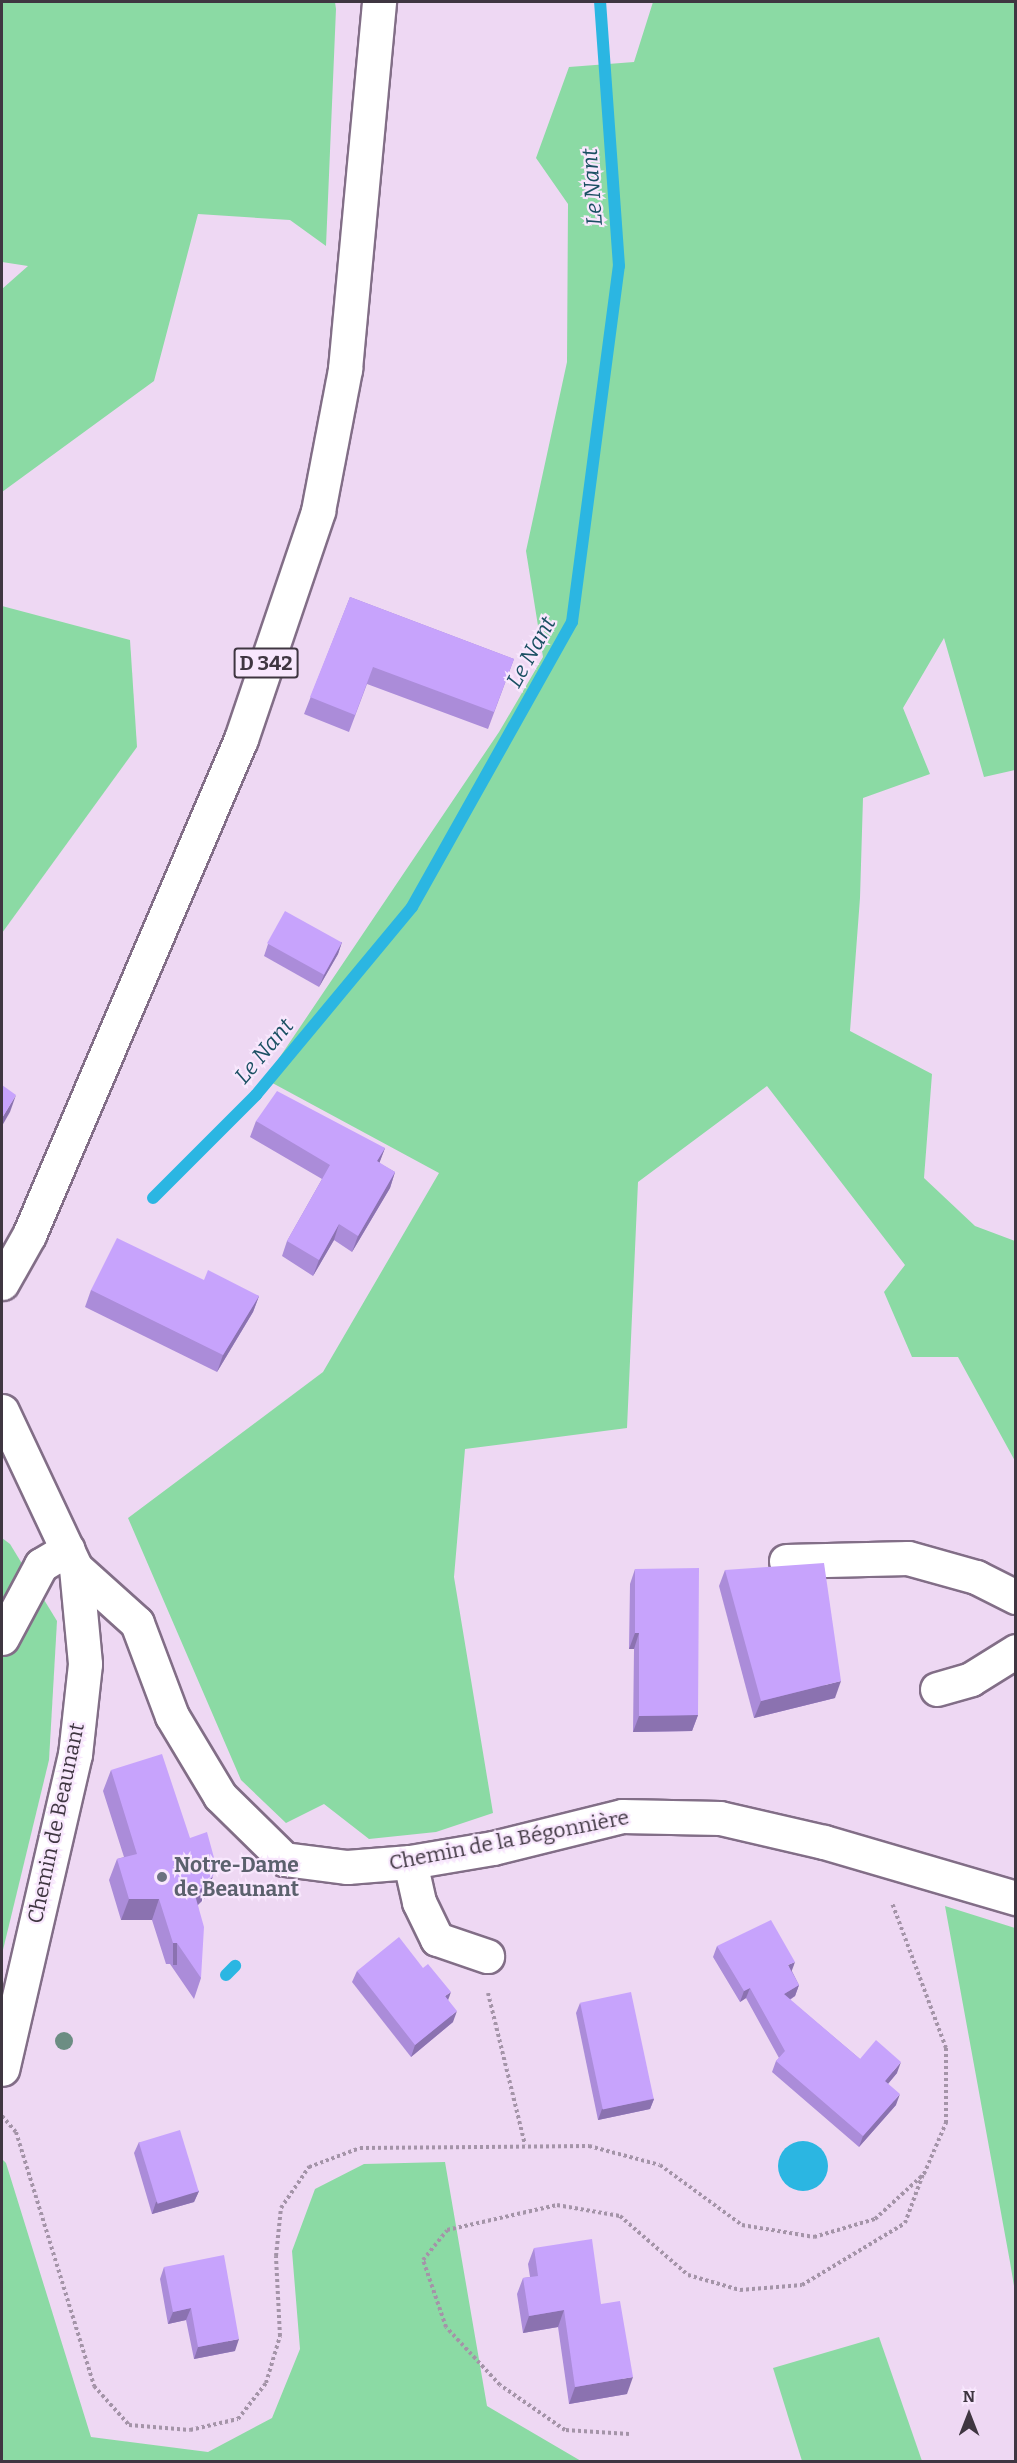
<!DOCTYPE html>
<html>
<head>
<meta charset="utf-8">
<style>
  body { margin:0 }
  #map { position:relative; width:1017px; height:2463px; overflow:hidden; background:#eed8f3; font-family:Bitter,serif }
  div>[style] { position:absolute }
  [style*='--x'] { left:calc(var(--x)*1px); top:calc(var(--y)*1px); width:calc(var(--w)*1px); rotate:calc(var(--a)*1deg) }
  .green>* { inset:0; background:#8bdaa4 }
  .water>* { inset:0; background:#2bb6e2 }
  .round { border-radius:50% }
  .stream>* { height:12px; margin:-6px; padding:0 6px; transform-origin:6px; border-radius:6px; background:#2bb6e2 }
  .path>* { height:4px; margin-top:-2px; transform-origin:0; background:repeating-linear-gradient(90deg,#a494a8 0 3px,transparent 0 6px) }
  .roads { filter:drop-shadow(2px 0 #826e87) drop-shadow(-2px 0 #826e87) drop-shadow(0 2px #826e87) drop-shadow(0 -2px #826e87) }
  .minor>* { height:33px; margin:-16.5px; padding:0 16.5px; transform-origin:16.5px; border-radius:16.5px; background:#fff }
  .major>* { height:33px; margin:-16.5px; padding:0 16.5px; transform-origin:16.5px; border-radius:16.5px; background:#fff }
  .trees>* { width:18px; height:18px; margin:-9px; border-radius:50%; background:#6c8d83 }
  .wall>* { inset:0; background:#ab8cd9 }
  .shaded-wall>* { inset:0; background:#8b72b0; transform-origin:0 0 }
  .building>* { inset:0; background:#c7a3fc; transform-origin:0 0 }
  .dots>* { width:16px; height:16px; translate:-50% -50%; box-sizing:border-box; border:3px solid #f8e7fd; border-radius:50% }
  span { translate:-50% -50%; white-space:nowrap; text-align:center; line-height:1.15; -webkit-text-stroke:4.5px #f8e7fd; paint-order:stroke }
  .shield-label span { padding:2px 4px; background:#f8e7fd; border:2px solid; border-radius:4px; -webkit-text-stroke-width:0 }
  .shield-label { font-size:20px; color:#3f3641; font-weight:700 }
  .street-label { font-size:21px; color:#3f3641 }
  .worship-label { font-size:21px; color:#5b616d; font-weight:700 }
  .left { translate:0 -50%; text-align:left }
  .water-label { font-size:22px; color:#1b5063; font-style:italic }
  .frame { position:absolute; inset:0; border:3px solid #3f3641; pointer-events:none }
  .north { position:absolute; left:939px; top:2385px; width:60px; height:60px; -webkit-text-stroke:4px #f8e7fd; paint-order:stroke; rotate:0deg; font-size:16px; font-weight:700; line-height:24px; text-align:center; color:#3f3641 }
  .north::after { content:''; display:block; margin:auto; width:21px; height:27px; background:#3f3641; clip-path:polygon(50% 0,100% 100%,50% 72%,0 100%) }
</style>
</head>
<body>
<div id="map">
  <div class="green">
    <div style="clip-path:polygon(2px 2px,335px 2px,336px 9px,326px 246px,290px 220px,198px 214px,154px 381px,2px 492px,2px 289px,28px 266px,2px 262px)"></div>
    <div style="clip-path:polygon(653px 2px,1015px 2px,1015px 770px,984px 777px,944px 638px,903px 708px,930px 774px,863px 798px,860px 898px,850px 1031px,932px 1074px,924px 1178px,975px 1226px,1015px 1241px,1015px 1461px,958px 1357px,912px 1357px,884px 1292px,905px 1265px,767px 1086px,638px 1182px,627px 1428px,465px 1449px,454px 1577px,493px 1813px,436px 1832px,369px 1839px,324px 1804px,286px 1823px,241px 1780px,128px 1518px,323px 1372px,439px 1173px,265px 1079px,499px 732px,543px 657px,526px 551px,567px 362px,568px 204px,536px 158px,569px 67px,634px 62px)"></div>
    <div style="clip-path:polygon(2px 606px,130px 640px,137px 747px,2px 933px)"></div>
    <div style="clip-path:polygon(2px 1538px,10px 1544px,57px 1621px,49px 1760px,2px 1954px)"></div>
    <div style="clip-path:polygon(945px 1906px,1015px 1928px,1015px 2292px,1010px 2262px)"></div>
    <div style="clip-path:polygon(2px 2159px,6px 2163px,91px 2437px,208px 2452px,272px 2418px,300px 2349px,292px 2251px,315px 2189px,364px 2164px,445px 2162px,487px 2406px,581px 2461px,2px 2461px)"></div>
    <div style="clip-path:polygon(879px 2337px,922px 2461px,802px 2461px,773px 2368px)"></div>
  </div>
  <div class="water">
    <div class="round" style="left:778px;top:2141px;width:50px;height:50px"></div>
  </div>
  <div class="stream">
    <div style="--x:153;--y:1198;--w:146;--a:-45"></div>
    <div style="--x:256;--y:1095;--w:244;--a:-50.3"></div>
    <div style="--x:412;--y:907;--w:327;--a:-60.7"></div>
    <div style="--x:572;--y:622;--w:359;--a:-82.5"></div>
    <div style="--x:619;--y:266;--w:265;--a:-94.1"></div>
    <div style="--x:226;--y:1975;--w:13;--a:-45"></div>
  </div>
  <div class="path">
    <div style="--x:488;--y:1993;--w:156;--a:76.3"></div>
    <div style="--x:2;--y:2116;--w:21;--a:49"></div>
    <div style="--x:16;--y:2132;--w:266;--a:72.9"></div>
    <div style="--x:94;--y:2386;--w:52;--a:48.1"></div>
    <div style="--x:129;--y:2425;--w:61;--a:4.7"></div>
    <div style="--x:190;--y:2430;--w:49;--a:-12.9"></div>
    <div style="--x:238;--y:2419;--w:46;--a:-52.1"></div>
    <div style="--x:266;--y:2383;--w:49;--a:-73.4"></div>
    <div style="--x:280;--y:2336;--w:80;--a:-92.9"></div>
    <div style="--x:276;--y:2256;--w:48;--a:-84.1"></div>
    <div style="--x:281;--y:2208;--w:50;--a:-55.7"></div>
    <div style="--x:309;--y:2167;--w:54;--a:-20.4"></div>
    <div style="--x:360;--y:2148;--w:229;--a:-0.5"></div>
    <div style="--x:589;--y:2146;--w:73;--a:15"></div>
    <div style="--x:660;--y:2165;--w:102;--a:36.2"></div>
    <div style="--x:742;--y:2225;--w:73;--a:9.5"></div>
    <div style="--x:814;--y:2237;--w:64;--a:-16.4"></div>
    <div style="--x:875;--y:2219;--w:67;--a:-42.6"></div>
    <div style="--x:924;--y:2174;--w:56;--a:-66.7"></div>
    <div style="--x:946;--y:2123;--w:75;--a:-90"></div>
    <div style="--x:946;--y:2048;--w:155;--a:-110.4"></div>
    <div style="--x:629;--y:2434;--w:64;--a:-176.4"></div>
    <div style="--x:565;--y:2430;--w:79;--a:-145.3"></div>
    <div style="--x:500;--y:2385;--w:79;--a:-133"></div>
    <div style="--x:446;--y:2327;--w:71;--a:-108.9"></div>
    <div style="--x:423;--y:2260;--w:38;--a:-51"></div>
    <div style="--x:447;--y:2230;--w:113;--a:-12.8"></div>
    <div style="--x:557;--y:2205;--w:64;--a:9.9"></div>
    <div style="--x:620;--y:2216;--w:90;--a:40.9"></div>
    <div style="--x:688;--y:2275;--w:54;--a:16.1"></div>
    <div style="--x:740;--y:2290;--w:62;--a:-4.6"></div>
    <div style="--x:802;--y:2285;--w:120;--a:-31"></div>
    <div style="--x:905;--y:2223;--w:52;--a:-69.8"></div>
  </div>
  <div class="roads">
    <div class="minor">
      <div style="--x:2;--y:1411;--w:174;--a:64.8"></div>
      <div style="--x:76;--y:1568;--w:96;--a:84.6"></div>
      <div style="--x:85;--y:1664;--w:91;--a:96.3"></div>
      <div style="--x:75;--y:1754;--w:323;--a:103"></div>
      <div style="--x:786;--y:1561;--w:122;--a:-1.4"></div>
      <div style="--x:908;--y:1558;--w:71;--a:15.6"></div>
      <div style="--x:976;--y:1577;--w:45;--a:26.6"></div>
      <div style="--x:76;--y:1568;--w:82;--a:42"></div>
      <div style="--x:137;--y:1623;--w:99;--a:69.4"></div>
      <div style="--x:172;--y:1716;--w:93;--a:59"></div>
      <div style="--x:220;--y:1796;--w:90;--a:44.5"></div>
      <div style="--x:284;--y:1859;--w:64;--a:7.2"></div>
      <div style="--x:347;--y:1867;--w:63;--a:-4.5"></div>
      <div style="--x:410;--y:1862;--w:84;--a:-9.6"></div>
      <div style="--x:493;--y:1848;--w:133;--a:-13.9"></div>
      <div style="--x:622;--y:1816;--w:98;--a:1.2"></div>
      <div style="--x:720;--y:1818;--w:107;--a:13"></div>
      <div style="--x:824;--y:1842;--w:200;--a:16.3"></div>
      <div style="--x:2;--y:1638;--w:83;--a:-61.9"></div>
      <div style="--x:41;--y:1565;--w:31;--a:-31"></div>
      <div style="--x:937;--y:1689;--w:35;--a:-16"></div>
      <div style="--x:971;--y:1679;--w:53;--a:-31.9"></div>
      <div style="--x:410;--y:1862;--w:41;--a:77.3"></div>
      <div style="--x:419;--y:1902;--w:41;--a:64.1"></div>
      <div style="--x:437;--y:1939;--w:53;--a:18.8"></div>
    </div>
    <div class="major">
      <div style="--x:2;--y:1283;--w:55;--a:-60.6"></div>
      <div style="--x:29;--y:1235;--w:539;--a:-66.86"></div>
      <div style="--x:241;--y:739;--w:241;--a:-71.3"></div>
      <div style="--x:318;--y:511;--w:145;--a:-79.2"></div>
      <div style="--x:345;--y:369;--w:369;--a:-84.7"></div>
    </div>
  </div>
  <div class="trees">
    <div style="left:64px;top:2041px"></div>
  </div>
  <div class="wall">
    <div style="clip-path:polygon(350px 597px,514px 659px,488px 729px,367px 684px,349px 732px,304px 714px)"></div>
    <div style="clip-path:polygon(342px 942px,338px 954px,319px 987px,264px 956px,268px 944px)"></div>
    <div style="clip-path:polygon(256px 1121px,385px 1148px,379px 1163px,395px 1172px,390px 1188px,352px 1252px,334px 1240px,313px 1276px,282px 1256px,287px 1241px,322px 1179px,250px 1137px)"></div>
    <div style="clip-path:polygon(204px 1280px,259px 1296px,253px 1312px,217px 1372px,85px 1307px,91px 1290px)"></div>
    <div style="clip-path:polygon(635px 1569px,698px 1715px,692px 1731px,633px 1732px,634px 1649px,629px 1649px,630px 1584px)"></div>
    <div style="clip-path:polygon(725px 1570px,835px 1698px,754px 1718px,719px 1586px)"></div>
    <div style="clip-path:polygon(111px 1770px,206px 1897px,198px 1905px,201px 1978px,194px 1999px,170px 1964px,166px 1964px,152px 1920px,121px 1920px,109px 1880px,117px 1859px,124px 1857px,103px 1791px)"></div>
    <div style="clip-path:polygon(717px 1946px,792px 1971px,799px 1985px,795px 1996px,790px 2000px,860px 2059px,897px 2073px,888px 2084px,896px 2105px,859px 2147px,772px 2072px,776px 2061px,779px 2058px,746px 1998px,740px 2002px,713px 1957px)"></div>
    <div style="clip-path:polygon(357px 1971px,448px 2000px,453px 2022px,411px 2057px,352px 1982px)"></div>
    <div style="clip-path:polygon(580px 2003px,654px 2099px,650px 2109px,598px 2120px,576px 2013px)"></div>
    <div style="clip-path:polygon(139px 2142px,199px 2191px,194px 2202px,152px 2214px,134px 2153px)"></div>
    <div style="clip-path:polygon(534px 2248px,601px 2304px,627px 2394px,569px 2404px,558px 2327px,523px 2333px,517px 2294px,523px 2278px,530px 2277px,528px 2264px)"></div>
    <div style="clip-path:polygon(164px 2267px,235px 2351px,194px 2359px,186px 2320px,168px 2324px,160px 2279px)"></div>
  </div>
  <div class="shaded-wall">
    <div style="clip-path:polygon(342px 942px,338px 954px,319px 987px,324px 975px)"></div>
    <div style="clip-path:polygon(16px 1095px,10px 1112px,2px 1126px,2px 1118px)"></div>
    <div style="clip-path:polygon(385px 1148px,379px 1164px,377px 1161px)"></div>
    <div style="clip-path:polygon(395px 1172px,390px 1188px,352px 1252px,358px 1236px)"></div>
    <div style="clip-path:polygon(339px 1224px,334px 1240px,313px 1276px,319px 1260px)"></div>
    <div style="clip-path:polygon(259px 1296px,253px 1312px,217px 1372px,223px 1355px)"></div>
    <div style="clip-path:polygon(635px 1633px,639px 1633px,634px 1649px,629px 1649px)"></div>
    <div style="clip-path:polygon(841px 1681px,835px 1698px,754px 1718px,761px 1701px)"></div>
    <div style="clip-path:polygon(698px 1715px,692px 1731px,633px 1732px,639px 1716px)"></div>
    <div style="clip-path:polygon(213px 1876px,206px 1897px,187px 1915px,195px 1895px)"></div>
    <div style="clip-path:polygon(129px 1899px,159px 1899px,152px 1920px,121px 1920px)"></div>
    <div style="left:173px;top:1943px;width:4px;height:22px"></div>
    <div style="clip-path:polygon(795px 1962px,791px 1973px,788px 1965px)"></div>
    <div style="clip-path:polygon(799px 1985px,795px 1996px,780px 2005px,784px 1994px)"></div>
    <div style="clip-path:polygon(750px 1988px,746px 1998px,740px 2002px,744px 1991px)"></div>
    <div style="clip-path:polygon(451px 1992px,447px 2003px,445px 1996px)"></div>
    <div style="clip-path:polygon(457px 2011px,453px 2022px,411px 2057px,415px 2045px)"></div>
    <div style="clip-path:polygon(901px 2062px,897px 2073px,881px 2092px,885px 2081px)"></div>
    <div style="clip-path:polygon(900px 2094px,896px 2105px,859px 2147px,863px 2136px)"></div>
    <div style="clip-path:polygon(654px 2099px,650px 2109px,598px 2120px,602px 2109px)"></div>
    <div style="clip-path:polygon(199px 2191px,194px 2202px,152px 2214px,156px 2202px)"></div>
    <div style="clip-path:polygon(191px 2308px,186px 2320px,168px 2324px,173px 2312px)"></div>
    <div style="clip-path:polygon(564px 2310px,558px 2327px,523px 2333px,529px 2316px)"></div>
    <div style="clip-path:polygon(239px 2339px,235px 2351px,194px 2359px,198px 2347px)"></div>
    <div style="clip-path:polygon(633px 2377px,627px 2394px,569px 2404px,575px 2387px)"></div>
  </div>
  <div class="building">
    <div style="clip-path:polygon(350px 597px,514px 659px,494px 712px,373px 667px,355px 715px,310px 697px)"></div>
    <div style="left:285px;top:911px;width:65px;height:37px;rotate:29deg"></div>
    <div style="clip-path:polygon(2px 1085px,16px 1095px,2px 1118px)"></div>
    <div style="clip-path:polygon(277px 1091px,385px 1148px,377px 1161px,395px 1172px,358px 1236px,339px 1224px,319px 1260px,287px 1241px,330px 1165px,256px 1121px)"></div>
    <div style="clip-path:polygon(117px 1238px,204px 1280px,208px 1270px,259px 1296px,223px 1355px,91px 1290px)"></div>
    <div style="clip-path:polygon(824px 1563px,841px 1681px,761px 1701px,725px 1570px)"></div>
    <div style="clip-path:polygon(699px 1568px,698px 1715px,639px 1716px,639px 1633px,635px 1633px,635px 1569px)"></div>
    <div style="clip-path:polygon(162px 1754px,190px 1838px,207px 1832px,216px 1865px,213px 1876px,195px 1895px,204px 1927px,201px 1978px,177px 1943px,173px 1943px,159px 1899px,129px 1899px,117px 1859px,137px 1854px,111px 1770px)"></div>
    <div style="clip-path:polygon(771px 1920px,795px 1962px,788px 1965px,799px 1985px,784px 1994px,860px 2059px,876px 2040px,901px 2062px,885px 2081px,900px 2094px,863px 2136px,776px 2061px,785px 2051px,750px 1988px,744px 1991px,717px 1946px)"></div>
    <div style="clip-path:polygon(399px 1937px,423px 1968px,428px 1964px,451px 1992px,445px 1996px,457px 2011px,415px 2045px,357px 1971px)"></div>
    <div style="left:631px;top:1992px;width:109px;height:52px;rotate:78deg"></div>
    <div style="left:180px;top:2130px;width:64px;height:43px;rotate:73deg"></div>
    <div style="clip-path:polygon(592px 2239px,601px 2304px,620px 2301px,633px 2377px,575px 2387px,564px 2310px,529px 2316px,523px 2278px,538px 2276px,534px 2248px)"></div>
    <div style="clip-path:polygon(224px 2255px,239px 2339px,198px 2347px,191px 2308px,173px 2312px,164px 2267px)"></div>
  </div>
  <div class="dots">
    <div style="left:162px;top:1877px;background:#6b7280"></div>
  </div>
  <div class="shield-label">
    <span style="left:266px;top:663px">D 342</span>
  </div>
  <div class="street-label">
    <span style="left:56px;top:1823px;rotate:-78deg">Chemin de Beaunant</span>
    <span style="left:509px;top:1840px;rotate:-11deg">Chemin de la Bégonnière</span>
  </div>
  <div class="worship-label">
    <span class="left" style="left:174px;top:1877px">Notre-Dame<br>de Beaunant</span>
  </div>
  <div class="water-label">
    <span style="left:592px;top:187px;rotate:-94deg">Le Nant</span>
    <span style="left:531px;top:652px;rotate:-61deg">Le Nant</span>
    <span style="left:264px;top:1051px;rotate:-50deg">Le Nant</span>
  </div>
  <div class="frame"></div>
  <div class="north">N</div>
</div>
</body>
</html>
